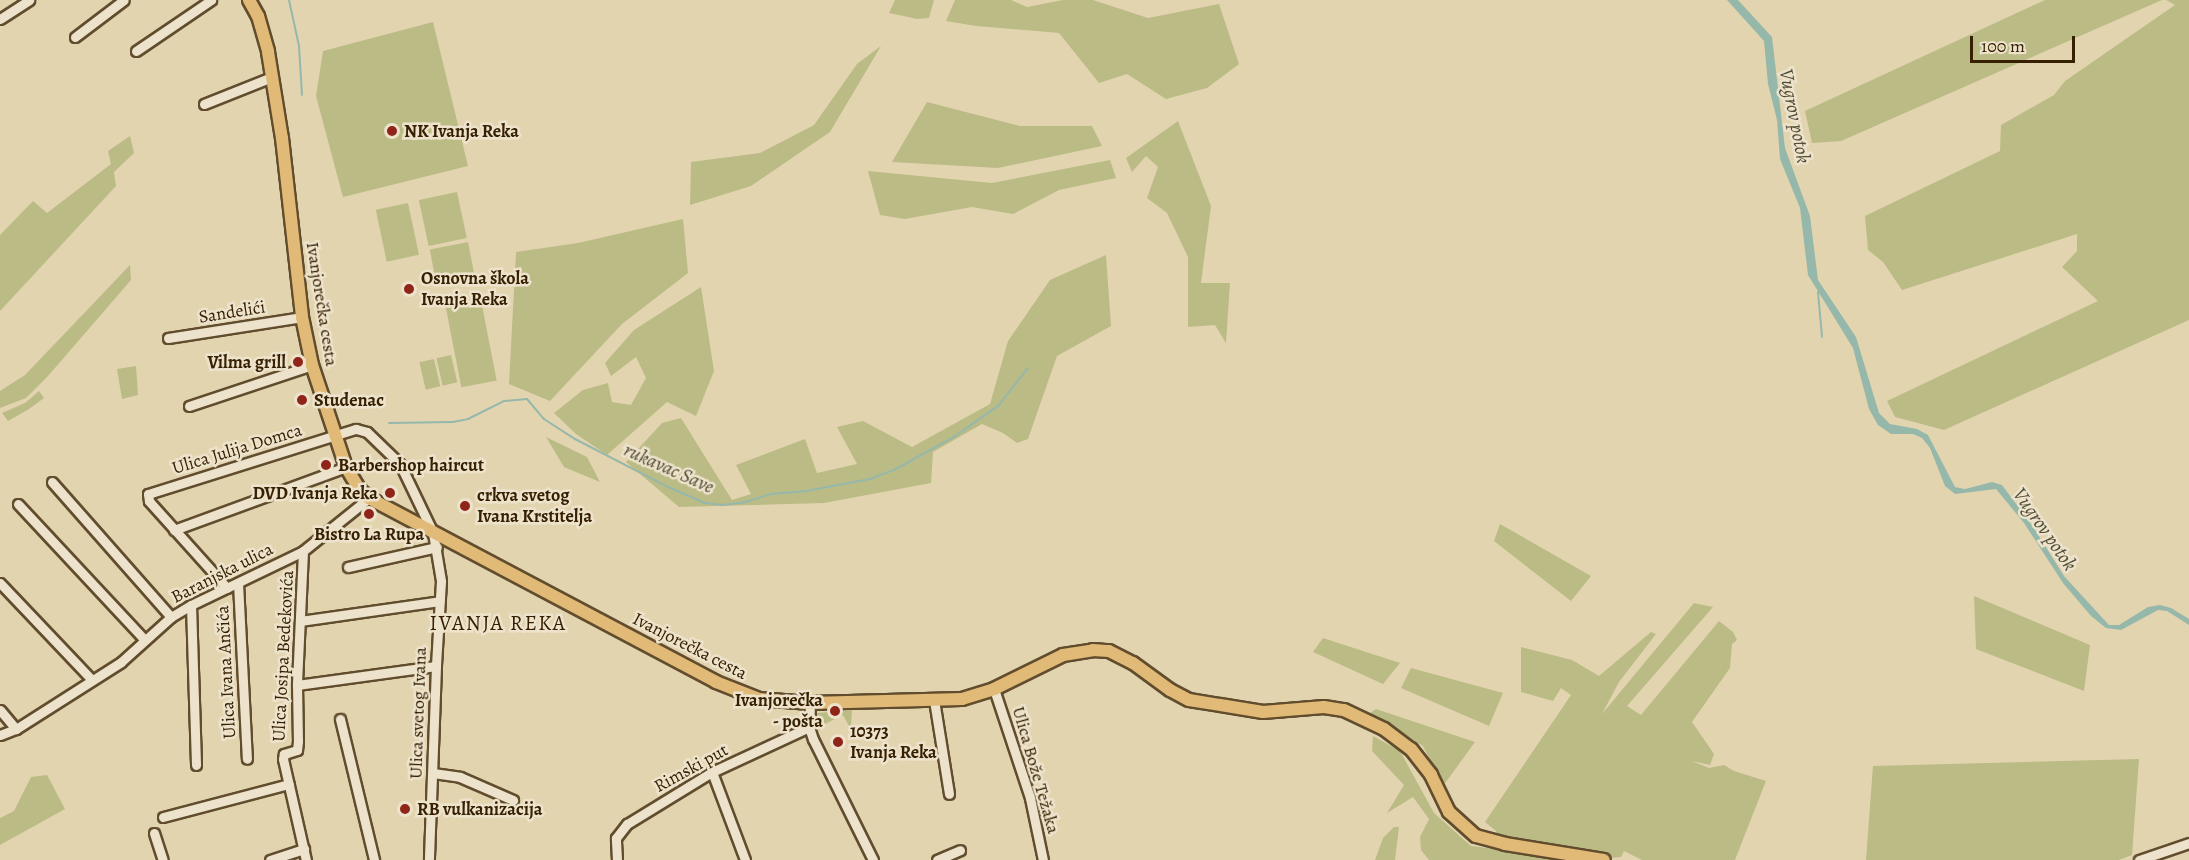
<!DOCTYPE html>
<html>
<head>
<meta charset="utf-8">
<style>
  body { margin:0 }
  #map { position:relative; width:2189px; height:860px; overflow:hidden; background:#e3d4b0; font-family:Alegreya,serif }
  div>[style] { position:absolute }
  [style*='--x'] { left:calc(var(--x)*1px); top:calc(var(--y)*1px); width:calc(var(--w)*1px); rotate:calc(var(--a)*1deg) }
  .green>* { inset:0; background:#bbbb86; transform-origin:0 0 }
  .water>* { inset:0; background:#95b8ab }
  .stream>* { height:2px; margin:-1px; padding:0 1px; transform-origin:1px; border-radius:1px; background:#95b8ab }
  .roads { filter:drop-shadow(2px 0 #614d2d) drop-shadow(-2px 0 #614d2d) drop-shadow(0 2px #614d2d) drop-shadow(0 -2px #614d2d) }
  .minor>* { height:9px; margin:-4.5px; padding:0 4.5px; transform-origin:4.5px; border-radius:4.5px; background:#ede3cc }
  .major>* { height:12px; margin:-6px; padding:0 6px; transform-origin:6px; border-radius:6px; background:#e2ba78 }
  .dots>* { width:16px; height:16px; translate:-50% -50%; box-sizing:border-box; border:3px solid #ede3cc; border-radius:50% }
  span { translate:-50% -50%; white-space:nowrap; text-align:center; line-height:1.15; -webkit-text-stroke:5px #ede3cc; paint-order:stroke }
  .poi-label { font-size:18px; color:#362001; font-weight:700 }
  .left { translate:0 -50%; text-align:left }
  .right { translate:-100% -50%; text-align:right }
  .street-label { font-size:18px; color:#362001 }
  .water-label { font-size:20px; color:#524e34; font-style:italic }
  .quarter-label { font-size:21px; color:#362001; letter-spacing:1.5px }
  .scale { position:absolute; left:1970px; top:36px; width:105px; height:27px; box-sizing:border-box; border:3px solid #362001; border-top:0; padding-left:8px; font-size:18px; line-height:21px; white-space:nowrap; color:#362001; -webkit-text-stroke:4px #ede3cc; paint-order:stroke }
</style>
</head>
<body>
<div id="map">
  <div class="green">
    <div style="clip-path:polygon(895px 0,934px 0,929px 18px,917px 19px,889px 13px)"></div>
    <div style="clip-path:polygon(955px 0,1011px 0,1027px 7px,1063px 0,1093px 0,1148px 18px,1219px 4px,1239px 64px,1207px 88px,1166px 99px,1127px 74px,1099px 83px,1059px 33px,976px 26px,946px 21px)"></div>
    <div style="clip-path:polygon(2045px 0,2162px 0,1841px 141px,1812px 143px,1805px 111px)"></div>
    <div style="clip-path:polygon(2166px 0,2189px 0,2189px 320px,1944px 430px,1895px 417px,1887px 401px,2098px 301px,2062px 267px,2077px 251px,2077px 234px,1902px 290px,1883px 262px,1868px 250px,1865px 216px,2000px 151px,2001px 125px,2054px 95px,2065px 81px,2175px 5px)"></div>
    <div style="clip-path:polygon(433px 22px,468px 166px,343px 197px,316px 96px,323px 51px)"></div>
    <div style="clip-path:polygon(881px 46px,830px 132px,751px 186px,690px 205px,691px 162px,760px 153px,814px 125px,857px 64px)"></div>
    <div style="clip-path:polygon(927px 102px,1020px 126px,1092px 126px,1102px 146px,998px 168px,892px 162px)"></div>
    <div style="clip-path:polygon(1178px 121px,1211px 206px,1201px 283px,1230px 283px,1226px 343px,1215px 325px,1188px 327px,1188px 257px,1167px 213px,1147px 198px,1158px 167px,1146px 156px,1132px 172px,1126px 158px)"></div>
    <div style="clip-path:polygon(130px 136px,134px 153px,114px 172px,116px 186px,0 311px,0 235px,33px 201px,47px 213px,111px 164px,108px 151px)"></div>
    <div style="clip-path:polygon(1110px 160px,1116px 178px,1059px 190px,1013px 214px,972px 207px,905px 219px,880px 215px,868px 171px,992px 183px)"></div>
    <div style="left:457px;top:192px;width:47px;height:39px;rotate:78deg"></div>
    <div style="left:408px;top:203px;width:53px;height:33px;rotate:78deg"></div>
    <div style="clip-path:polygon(683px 219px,688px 273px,622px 324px,550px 401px,509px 384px,516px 252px,578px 243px)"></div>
    <div style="left:468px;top:242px;width:36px;height:39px;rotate:79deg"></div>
    <div style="clip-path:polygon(1106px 255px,1111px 326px,1057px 356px,1028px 439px,1017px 443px,1003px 433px,982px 424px,933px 452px,931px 483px,824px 503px,679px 507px,626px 462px,662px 423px,681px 418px,732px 500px,751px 494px,736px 465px,805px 439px,817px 473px,857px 464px,837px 427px,863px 421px,912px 447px,990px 404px,1008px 341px,1050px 280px)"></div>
    <div style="clip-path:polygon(130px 265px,131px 280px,48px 376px,26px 398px,0 408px,0 391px,25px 375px)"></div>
    <div style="clip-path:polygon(701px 287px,714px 371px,696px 416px,667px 402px,607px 455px,576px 434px,554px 413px,583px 390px,608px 383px,612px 402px,631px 405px,646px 378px,636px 357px,611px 376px,605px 363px,634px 330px)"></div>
    <div style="left:481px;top:300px;width:82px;height:36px;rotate:79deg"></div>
    <div style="left:451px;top:355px;width:28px;height:15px;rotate:77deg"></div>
    <div style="left:434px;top:359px;width:28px;height:15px;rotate:77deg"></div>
    <div style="clip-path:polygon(136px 366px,138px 395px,122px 399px,117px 369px)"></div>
    <div style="clip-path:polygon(39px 391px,44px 398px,29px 409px,8px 421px,2px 413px,25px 403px)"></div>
    <div style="clip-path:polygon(546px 437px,587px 457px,600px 482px,564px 467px)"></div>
    <div style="clip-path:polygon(1500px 524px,1591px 576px,1571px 601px,1494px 541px)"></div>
    <div style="clip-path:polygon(1974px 596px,2090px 645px,2084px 691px,1976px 649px)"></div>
    <div style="clip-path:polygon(1694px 603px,1713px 607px,1627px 706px,1641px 715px,1719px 621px,1733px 632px,1737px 640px,1732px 644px,1730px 668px,1692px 722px,1714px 754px,1710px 765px,1692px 761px,1709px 768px,1724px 765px,1734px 771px,1766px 781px,1735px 860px,1642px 860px,1624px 851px,1621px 857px,1611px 858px,1496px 838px,1496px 831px,1485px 822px,1571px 695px,1561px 688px,1553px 701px,1521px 692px,1521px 647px,1572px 660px,1599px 676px,1651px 632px,1656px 634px,1619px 682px,1602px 714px)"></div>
    <div style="clip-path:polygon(1323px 638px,1400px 663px,1383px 684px,1313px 652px)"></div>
    <div style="clip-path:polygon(1411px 668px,1503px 693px,1489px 726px,1401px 688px)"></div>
    <div style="clip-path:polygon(1376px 709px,1475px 742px,1443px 786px,1423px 746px,1370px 713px)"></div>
    <div style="clip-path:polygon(852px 710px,851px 725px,849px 726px,843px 715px,819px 727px,820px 730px,816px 729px,817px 713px)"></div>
    <div style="clip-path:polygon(1373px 736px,1400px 751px,1434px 813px,1471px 846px,1560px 857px,1559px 860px,1429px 860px,1421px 850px,1420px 837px,1429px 819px,1413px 797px,1387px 813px,1404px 785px,1372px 751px)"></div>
    <div style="clip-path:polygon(2139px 759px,2132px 855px,2119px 860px,1866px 860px,1873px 766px)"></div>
    <div style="clip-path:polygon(47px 775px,65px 809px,0 845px,0 818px,14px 811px,31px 777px)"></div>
    <div style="clip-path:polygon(1394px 827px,1399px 827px,1395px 860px,1375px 860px,1383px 838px)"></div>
  </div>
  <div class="water">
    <div style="clip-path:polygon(1727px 0,1738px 0,1772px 37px,1785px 148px,1810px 216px,1818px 280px,1856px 337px,1879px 413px,1890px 424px,1917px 429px,1928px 435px,1955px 487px,1965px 489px,1992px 482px,2002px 485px,2034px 528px,2064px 576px,2109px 625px,2119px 625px,2148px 607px,2160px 605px,2171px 608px,2189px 619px,2189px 625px,2167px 611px,2158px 610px,2121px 630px,2106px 628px,2091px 616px,2063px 583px,2024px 523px,1996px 489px,1955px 494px,1945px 486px,1930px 448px,1922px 438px,1913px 434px,1891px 434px,1878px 425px,1869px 409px,1853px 348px,1808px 275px,1800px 208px,1780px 159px,1777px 120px,1768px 84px,1764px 41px)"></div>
  </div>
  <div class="stream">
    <div style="--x:289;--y:0;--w:47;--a:77.7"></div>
    <div style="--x:299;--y:46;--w:49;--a:86.5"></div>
    <div style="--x:1818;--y:292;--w:45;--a:84.9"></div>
    <div style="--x:389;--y:423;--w:64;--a:-0.9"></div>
    <div style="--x:453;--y:422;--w:15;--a:-11"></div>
    <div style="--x:468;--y:419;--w:40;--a:-26.6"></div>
    <div style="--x:504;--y:401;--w:23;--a:-5"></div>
    <div style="--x:527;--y:399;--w:26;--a:50"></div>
    <div style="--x:544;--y:419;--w:37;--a:33"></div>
    <div style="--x:575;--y:439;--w:102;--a:27.3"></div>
    <div style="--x:666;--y:486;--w:43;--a:23.6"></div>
    <div style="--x:705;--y:503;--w:17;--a:7"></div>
    <div style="--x:722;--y:505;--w:23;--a:-7"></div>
    <div style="--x:745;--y:502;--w:27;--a:-17"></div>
    <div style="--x:771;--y:494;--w:35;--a:-5"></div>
    <div style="--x:806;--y:491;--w:65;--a:-10.6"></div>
    <div style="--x:870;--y:479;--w:26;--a:-21"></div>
    <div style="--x:894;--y:470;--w:68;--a:-28.8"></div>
    <div style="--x:954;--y:437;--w:54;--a:-35.2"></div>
    <div style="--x:998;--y:406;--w:48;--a:-51.7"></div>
  </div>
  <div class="roads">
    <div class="minor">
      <div style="--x:0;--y:19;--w:35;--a:-33"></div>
      <div style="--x:75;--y:37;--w:61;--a:-37.1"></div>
      <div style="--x:136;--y:51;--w:91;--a:-34.2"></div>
      <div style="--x:204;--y:104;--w:73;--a:-21.7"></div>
      <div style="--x:168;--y:338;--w:136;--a:-8.9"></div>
      <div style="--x:189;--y:406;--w:130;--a:-18.4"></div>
      <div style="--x:52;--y:482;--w:180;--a:48.6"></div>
      <div style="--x:18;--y:504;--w:186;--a:47"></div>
      <div style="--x:174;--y:530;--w:183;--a:-20.1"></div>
      <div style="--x:303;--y:551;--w:134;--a:92.6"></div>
      <div style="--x:297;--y:685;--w:56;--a:89"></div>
      <div style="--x:298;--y:741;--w:9;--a:96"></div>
      <div style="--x:297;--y:750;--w:14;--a:163"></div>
      <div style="--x:284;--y:754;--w:5;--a:101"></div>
      <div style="--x:283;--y:759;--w:104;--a:77.2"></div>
      <div style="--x:348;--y:567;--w:91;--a:-12.7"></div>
      <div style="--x:0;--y:583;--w:132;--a:46.5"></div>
      <div style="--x:238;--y:583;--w:176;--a:87.1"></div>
      <div style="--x:227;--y:588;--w:117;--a:-131.9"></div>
      <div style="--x:149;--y:501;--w:7;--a:-98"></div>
      <div style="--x:148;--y:494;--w:218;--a:-17.4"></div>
      <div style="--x:356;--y:429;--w:11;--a:15"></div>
      <div style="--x:367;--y:432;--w:46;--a:44.1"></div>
      <div style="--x:400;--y:464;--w:76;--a:64.4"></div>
      <div style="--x:433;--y:533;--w:49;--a:80.5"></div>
      <div style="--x:441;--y:581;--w:85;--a:93.4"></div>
      <div style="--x:436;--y:666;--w:194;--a:92.1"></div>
      <div style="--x:191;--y:605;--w:160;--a:88.2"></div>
      <div style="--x:300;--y:621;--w:141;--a:-8.1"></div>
      <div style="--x:297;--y:685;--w:140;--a:-7.8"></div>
      <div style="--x:994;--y:689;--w:115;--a:71.7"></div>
      <div style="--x:1030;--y:798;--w:63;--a:78.2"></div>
      <div style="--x:934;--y:700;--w:95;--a:80.9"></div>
      <div style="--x:810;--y:703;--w:24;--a:92"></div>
      <div style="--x:809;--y:727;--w:13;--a:72"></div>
      <div style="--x:813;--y:739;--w:135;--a:63.6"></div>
      <div style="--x:0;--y:710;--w:25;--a:50"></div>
      <div style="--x:340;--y:719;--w:145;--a:76.4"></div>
      <div style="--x:0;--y:735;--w:17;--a:-21"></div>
      <div style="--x:16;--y:729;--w:125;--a:-32.5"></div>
      <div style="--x:121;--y:662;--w:67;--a:-42"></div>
      <div style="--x:171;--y:617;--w:23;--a:-31"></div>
      <div style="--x:191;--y:605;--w:124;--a:-25.7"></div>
      <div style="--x:303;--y:551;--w:85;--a:-38.8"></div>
      <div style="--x:712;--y:772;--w:94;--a:69.4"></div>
      <div style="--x:433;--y:773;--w:27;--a:8"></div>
      <div style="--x:460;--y:777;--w:58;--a:23.5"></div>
      <div style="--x:163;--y:817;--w:130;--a:-14.7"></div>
      <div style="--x:154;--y:833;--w:28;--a:72"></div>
      <div style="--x:270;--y:860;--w:36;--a:-18"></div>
      <div style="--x:617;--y:860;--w:22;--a:-93"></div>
      <div style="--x:616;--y:838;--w:18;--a:-52"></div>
      <div style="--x:627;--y:824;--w:100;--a:-31.5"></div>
      <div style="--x:712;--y:772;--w:107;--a:-24.9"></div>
      <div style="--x:937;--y:860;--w:25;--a:-23"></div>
      <div style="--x:2139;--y:860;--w:53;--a:-18.8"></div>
    </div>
    <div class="major">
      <div style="--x:249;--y:0;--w:18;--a:61"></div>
      <div style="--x:258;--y:16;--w:37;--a:74"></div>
      <div style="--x:268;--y:52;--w:87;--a:80.8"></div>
      <div style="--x:282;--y:138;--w:180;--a:83.6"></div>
      <div style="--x:302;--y:317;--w:49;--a:78.2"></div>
      <div style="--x:312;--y:365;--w:108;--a:71.6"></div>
      <div style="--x:346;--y:467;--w:27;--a:59"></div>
      <div style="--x:360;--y:490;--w:12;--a:42"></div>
      <div style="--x:369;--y:498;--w:393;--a:27.9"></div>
      <div style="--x:716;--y:682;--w:46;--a:21.6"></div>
      <div style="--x:759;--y:699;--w:51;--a:4.5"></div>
      <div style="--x:810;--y:703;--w:152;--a:-1.5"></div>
      <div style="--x:962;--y:699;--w:34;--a:-17"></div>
      <div style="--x:994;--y:689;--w:77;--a:-26.2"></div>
      <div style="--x:1063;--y:655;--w:30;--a:-9"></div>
      <div style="--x:1093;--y:650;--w:16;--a:4"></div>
      <div style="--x:1109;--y:651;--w:27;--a:27"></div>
      <div style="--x:1133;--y:663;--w:46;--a:36.1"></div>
      <div style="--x:1170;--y:690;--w:21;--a:28"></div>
      <div style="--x:1189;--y:700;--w:75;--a:9.2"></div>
      <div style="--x:1263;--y:712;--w:61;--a:-4.7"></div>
      <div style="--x:1324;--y:707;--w:20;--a:9"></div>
      <div style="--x:1344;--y:710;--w:44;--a:25.4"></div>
      <div style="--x:1384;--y:729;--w:34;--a:37"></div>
      <div style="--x:1411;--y:749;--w:33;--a:52"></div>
      <div style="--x:1431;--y:775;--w:41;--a:64.1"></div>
      <div style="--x:1449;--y:812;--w:36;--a:42"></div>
      <div style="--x:1476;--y:836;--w:30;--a:15"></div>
      <div style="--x:1505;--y:844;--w:100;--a:9.2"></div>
    </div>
  </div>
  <div class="dots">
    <div style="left:392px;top:131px;background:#8f2418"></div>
    <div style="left:409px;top:289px;background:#8f2418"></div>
    <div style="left:298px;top:362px;background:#8f2418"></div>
    <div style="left:302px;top:400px;background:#8f2418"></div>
    <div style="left:326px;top:465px;background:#8f2418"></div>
    <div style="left:390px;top:493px;background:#8f2418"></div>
    <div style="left:465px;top:506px;background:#8f2418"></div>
    <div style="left:369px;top:514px;background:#8f2418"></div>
    <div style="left:835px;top:711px;background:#8f2418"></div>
    <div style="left:838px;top:742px;background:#8f2418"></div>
    <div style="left:405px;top:809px;background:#8f2418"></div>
  </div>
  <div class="poi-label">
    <span class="left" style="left:404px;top:131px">NK Ivanja Reka</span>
    <span class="left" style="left:421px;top:289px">Osnovna škola<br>Ivanja Reka</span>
    <span class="right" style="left:286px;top:362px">Vilma grill</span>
    <span class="left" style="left:314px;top:400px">Studenac</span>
    <span class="left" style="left:338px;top:465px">Barbershop haircut</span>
    <span class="right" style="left:378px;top:493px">DVD Ivanja Reka</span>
    <span class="left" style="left:477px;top:506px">crkva svetog<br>Ivana Krstitelja</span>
    <span style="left:369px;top:534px">Bistro La Rupa</span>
    <span class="right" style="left:823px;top:711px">Ivanjorečka<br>- pošta</span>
    <span class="left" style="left:850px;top:742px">10373<br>Ivanja Reka</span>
    <span class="left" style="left:417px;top:809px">RB vulkanizacija</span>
  </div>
  <div class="street-label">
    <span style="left:322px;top:304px;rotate:81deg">Ivanjorečka cesta</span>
    <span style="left:232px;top:312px;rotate:-9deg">Sandelići</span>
    <span style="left:237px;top:449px;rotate:-17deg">Ulica Julija Domca</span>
    <span style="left:222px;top:573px;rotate:-27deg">Baranjska ulica</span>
    <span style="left:690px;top:646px;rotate:27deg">Ivanjorečka cesta</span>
    <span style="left:283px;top:656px;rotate:-87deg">Ulica Josipa Bedekovića</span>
    <span style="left:226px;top:672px;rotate:-93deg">Ulica Ivana Ančića</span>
    <span style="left:418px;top:713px;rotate:-88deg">Ulica svetog Ivana</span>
    <span style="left:691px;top:768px;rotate:-29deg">Rimski put</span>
    <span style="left:1036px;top:770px;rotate:74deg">Ulica Bože Težaka</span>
  </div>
  <div class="water-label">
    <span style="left:1795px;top:116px;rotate:79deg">Vugrov potok</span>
    <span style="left:669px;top:468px;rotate:24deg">rukavac Save</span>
    <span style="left:2045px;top:529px;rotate:55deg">Vugrov potok</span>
  </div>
  <div class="quarter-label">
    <span style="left:498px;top:623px">IVANJA REKA</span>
  </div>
  <div class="scale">100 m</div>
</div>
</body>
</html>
